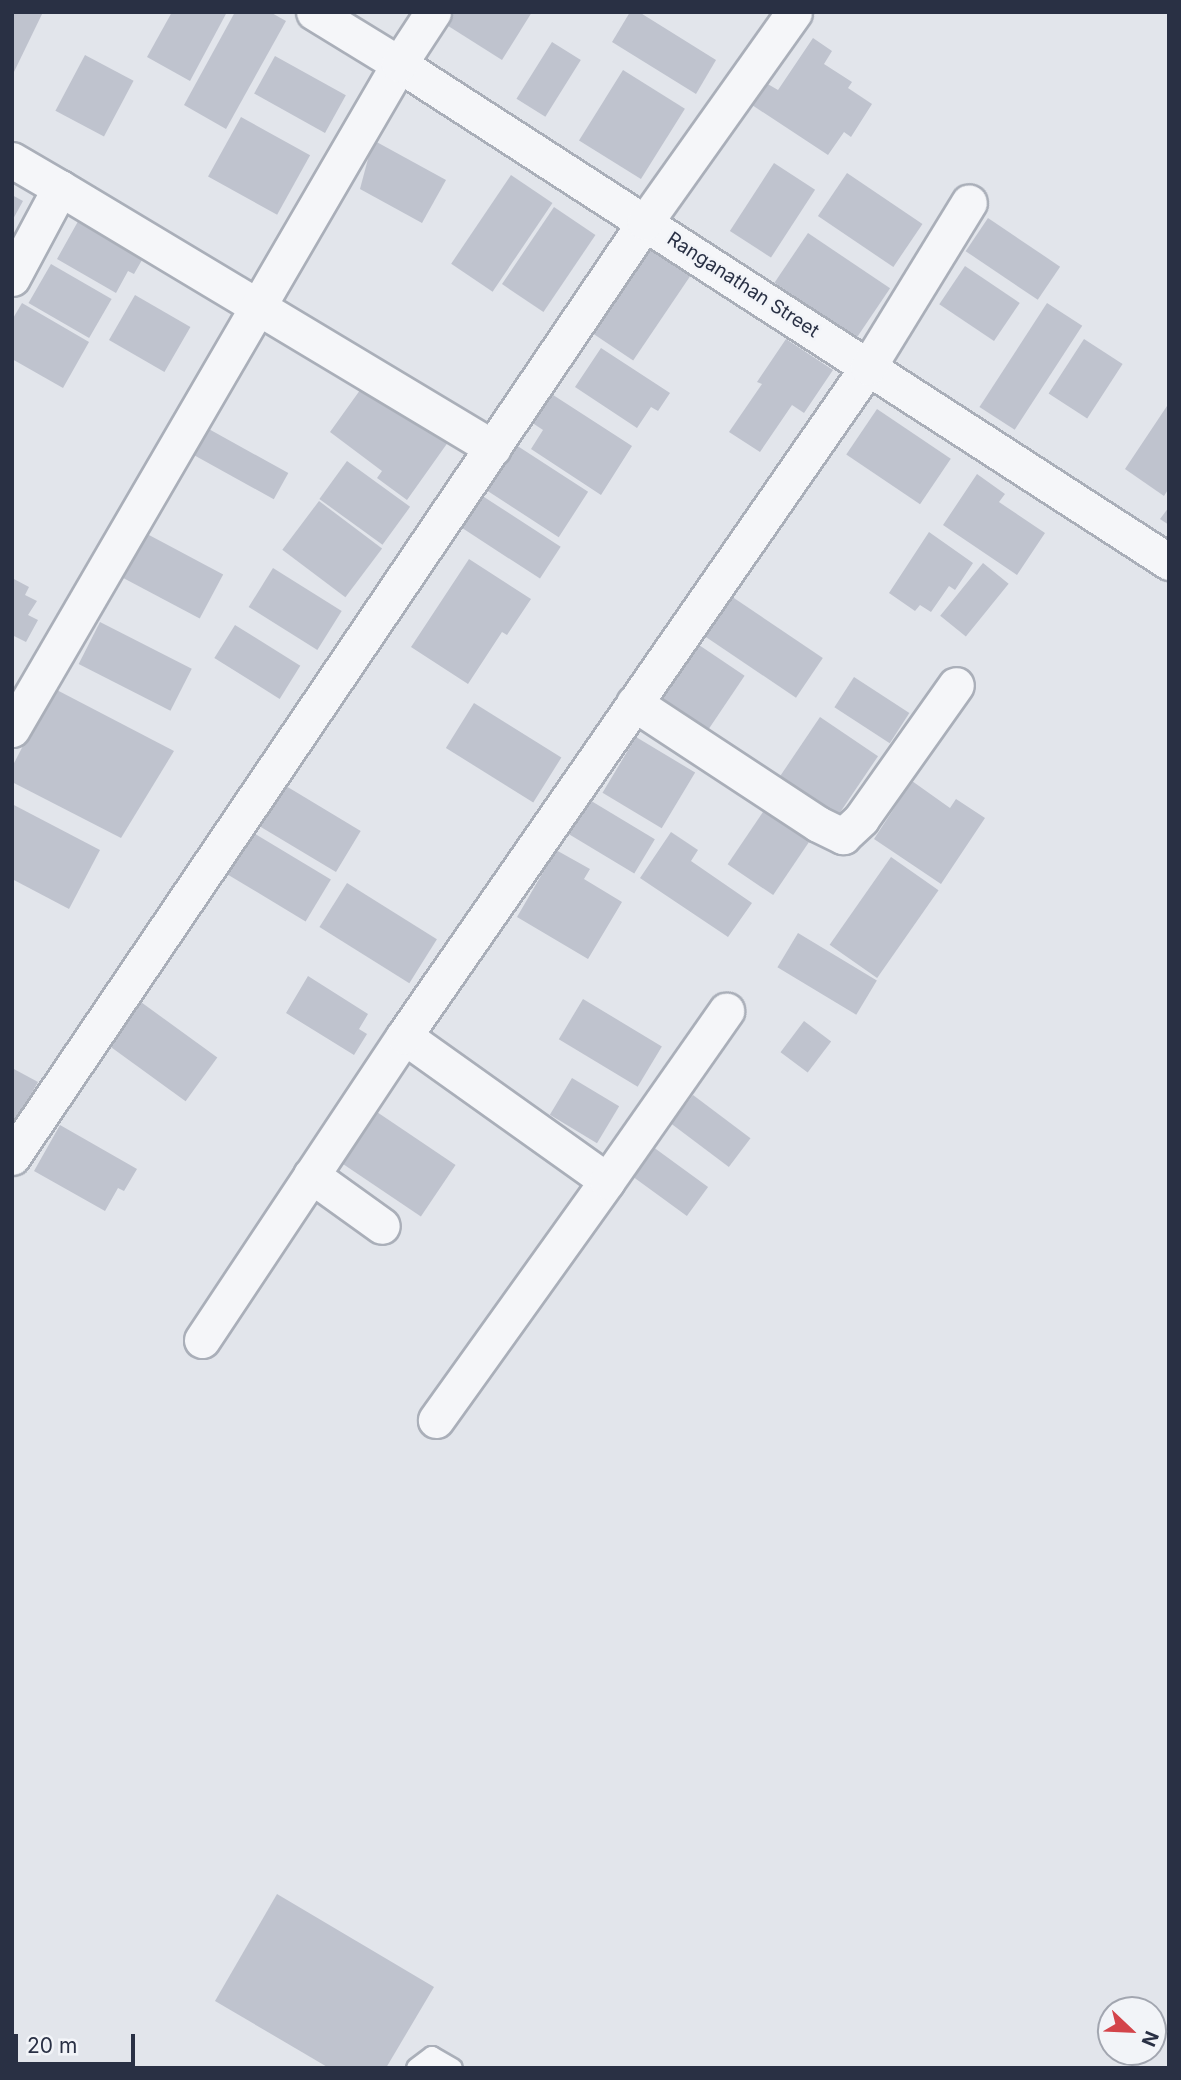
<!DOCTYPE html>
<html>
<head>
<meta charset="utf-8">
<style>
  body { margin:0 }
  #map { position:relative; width:1181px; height:2080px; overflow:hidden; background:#e2e5eb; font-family:Inter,sans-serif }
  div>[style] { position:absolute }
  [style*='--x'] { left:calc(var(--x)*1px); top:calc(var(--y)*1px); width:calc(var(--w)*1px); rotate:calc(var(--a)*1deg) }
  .building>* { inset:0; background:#bfc3ce; transform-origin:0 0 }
  .roads { filter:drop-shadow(2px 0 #aaafb9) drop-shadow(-2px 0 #aaafb9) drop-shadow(0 2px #aaafb9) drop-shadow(0 -2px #aaafb9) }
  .lane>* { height:18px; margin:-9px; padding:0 9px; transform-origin:9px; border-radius:9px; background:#f5f6f9 }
  .street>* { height:35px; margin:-17.5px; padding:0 17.5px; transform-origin:17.5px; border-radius:17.5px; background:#f5f6f9 }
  span { translate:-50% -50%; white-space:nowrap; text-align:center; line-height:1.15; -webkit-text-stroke:5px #f2f4f8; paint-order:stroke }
  .street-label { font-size:19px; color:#293044 }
  .frame { position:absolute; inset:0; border:14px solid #293044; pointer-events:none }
  .north { position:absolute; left:1097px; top:1996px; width:70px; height:70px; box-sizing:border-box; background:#f2f4f8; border:2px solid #a2a6b0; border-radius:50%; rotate:113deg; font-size:19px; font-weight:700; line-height:28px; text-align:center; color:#293044 }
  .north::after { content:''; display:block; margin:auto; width:24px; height:32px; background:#d3444a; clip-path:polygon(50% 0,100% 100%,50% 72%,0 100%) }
  .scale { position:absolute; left:14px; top:2034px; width:121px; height:32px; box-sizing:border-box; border:4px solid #293044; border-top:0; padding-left:9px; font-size:21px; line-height:24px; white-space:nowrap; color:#293044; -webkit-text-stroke:5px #f2f4f8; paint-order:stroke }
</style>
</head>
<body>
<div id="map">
  <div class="building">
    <div style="clip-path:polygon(12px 12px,43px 12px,12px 76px)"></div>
    <div style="clip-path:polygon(172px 12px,227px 12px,190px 81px,147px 57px)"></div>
    <div style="clip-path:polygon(235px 12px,270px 12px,286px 21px,226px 129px,184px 105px)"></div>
    <div style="clip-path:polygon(437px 12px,532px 12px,502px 60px,434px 17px)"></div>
    <div style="clip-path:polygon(630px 12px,639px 12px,716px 60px,696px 94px,612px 42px)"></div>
    <div style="clip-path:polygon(813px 38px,832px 51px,824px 64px,852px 82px,848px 88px,872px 104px,851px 137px,844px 132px,828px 155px,752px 105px,766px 83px,778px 90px)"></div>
    <div style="left:552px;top:42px;width:34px;height:67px;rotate:32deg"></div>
    <div style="left:85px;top:55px;width:55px;height:63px;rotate:28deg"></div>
    <div style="left:275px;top:56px;width:81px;height:43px;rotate:29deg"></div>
    <div style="left:623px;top:70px;width:73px;height:83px;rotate:32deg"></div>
    <div style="left:241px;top:117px;width:79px;height:68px;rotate:29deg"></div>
    <div style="clip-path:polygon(373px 140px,446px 180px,422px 223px,360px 189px)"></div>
    <div style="left:774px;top:163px;width:49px;height:81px;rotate:33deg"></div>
    <div style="left:847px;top:173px;width:91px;height:52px;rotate:34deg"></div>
    <div style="left:511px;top:175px;width:50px;height:107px;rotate:34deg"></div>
    <div style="clip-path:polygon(12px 195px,23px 201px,12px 221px)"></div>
    <div style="left:554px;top:207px;width:50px;height:93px;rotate:34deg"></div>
    <div style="clip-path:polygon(81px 216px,146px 253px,134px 274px,128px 271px,116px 293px,57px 259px)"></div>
    <div style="left:988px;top:218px;width:87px;height:40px;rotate:34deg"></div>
    <div style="left:808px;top:233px;width:99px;height:60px;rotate:34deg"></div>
    <div style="left:646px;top:245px;width:54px;height:103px;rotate:34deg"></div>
    <div style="left:51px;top:264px;width:70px;height:45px;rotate:30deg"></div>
    <div style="left:965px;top:266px;width:66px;height:46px;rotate:34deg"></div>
    <div style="left:135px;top:295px;width:64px;height:52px;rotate:30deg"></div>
    <div style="clip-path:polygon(22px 303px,89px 342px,63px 388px,12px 359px,12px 320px)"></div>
    <div style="left:1047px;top:303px;width:42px;height:124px;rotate:33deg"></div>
    <div style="clip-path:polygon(786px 339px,833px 370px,804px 413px,792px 405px,760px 452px,729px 432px,762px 384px,757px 382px)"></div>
    <div style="left:1084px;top:339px;width:46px;height:65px;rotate:33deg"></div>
    <div style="clip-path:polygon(601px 348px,670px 393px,658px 411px,651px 407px,637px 428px,575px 387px)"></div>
    <div style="clip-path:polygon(368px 379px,451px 438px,407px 500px,377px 478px,382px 471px,330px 432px)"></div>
    <div style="clip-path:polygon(550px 393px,632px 446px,601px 495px,531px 449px,543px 430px,531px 422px)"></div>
    <div style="clip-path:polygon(1169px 403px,1169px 488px,1164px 496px,1125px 469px)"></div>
    <div style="left:877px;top:409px;width:89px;height:55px;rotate:34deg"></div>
    <div style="left:207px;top:428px;width:93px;height:30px;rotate:29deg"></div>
    <div style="left:516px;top:445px;width:86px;height:54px;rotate:33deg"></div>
    <div style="left:347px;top:461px;width:78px;height:47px;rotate:36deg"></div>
    <div style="clip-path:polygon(977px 474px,1005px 494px,999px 502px,1045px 533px,1017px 575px,943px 525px)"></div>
    <div style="left:481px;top:495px;width:95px;height:38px;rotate:33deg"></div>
    <div style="left:319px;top:501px;width:79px;height:61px;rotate:37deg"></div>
    <div style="clip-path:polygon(1169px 507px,1169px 525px,1160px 519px)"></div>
    <div style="left:134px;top:527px;width:101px;height:50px;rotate:28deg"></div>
    <div style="clip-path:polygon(929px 532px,973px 563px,955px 590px,949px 586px,931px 612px,920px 605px,915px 611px,889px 593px)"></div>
    <div style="clip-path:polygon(469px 559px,531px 599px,507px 635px,502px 632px,468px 684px,411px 647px)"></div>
    <div style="left:983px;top:563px;width:33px;height:68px;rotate:39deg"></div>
    <div style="left:273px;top:568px;width:81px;height:46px;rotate:32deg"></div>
    <div style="clip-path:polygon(12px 578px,29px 587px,25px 595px,37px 601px,28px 615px,38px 620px,26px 642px,12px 635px)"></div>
    <div style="left:725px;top:592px;width:118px;height:48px;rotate:34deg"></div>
    <div style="left:100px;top:622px;width:103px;height:47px;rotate:27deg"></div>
    <div style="left:235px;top:625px;width:77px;height:39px;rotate:32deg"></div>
    <div style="left:699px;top:645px;width:55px;height:75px;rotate:34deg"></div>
    <div style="left:854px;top:677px;width:66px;height:36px;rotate:33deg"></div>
    <div style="clip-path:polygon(53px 688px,174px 751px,121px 838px,12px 782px,12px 767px)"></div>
    <div style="left:474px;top:703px;width:103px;height:53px;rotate:32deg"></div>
    <div style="left:820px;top:717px;width:70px;height:72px;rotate:34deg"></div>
    <div style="left:636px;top:737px;width:69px;height:65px;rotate:31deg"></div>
    <div style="clip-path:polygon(912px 781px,950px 808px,956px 799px,985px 818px,941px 884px,874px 839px)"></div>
    <div style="left:281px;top:783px;width:93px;height:48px;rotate:31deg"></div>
    <div style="left:588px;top:799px;width:78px;height:40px;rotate:31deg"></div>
    <div style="left:769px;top:803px;width:55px;height:74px;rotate:34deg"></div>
    <div style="clip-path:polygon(12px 804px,100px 850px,69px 909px,12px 879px)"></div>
    <div style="left:252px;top:832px;width:92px;height:49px;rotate:31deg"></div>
    <div style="clip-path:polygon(671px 832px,698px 850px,691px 861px,752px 903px,728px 937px,640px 878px)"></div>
    <div style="clip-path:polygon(556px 850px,590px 869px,584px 879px,622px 902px,588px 959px,517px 917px)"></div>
    <div style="left:891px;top:857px;width:58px;height:107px;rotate:35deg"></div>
    <div style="left:347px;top:883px;width:106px;height:52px;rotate:32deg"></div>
    <div style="left:798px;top:933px;width:92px;height:40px;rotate:31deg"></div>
    <div style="clip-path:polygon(308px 976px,368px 1014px,359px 1029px,367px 1034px,354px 1055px,286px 1013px)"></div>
    <div style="left:134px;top:997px;width:103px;height:54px;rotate:36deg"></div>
    <div style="left:583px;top:999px;width:92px;height:47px;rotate:31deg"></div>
    <div style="left:804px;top:1021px;width:34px;height:39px;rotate:37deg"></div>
    <div style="clip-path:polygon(12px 1068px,38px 1082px,12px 1128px)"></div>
    <div style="left:572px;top:1078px;width:55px;height:43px;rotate:31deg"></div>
    <div style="left:693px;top:1095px;width:72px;height:36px;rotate:37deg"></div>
    <div style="left:371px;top:1108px;width:102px;height:62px;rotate:34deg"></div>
    <div style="clip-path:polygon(60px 1125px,137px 1169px,124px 1191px,118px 1188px,105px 1211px,34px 1171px)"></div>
    <div style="left:649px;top:1144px;width:73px;height:36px;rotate:36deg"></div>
    <div style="clip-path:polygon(277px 1894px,434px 1987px,386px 2068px,329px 2068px,215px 2001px)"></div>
  </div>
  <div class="roads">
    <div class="lane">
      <div style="--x:416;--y:2068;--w:20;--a:-37"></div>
      <div style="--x:432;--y:2056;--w:24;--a:30"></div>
    </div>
    <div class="street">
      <div style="--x:314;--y:12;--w:100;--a:31.5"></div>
      <div style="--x:399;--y:64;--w:917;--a:32.89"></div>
      <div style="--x:12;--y:160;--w:56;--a:30.3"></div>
      <div style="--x:12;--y:278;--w:102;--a:-61.9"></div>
      <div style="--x:60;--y:188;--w:505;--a:30.98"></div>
      <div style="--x:634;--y:703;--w:220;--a:33.3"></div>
      <div style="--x:818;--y:824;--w:28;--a:26"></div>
      <div style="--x:843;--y:836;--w:25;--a:-43"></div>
      <div style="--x:861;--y:819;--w:164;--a:-54.7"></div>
      <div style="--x:12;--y:729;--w:769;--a:-59.8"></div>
      <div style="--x:399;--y:64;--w:62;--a:-56.8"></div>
      <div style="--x:404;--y:1036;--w:249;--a:35.5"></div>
      <div style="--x:607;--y:1181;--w:294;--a:125.6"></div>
      <div style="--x:12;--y:1157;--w:1129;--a:-55.9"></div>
      <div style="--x:645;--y:222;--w:257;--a:-54.6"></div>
      <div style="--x:311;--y:1175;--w:87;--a:35.7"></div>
      <div style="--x:607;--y:1181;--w:208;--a:-55"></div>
      <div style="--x:202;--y:1340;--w:365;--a:-56.4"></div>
      <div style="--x:404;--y:1036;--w:814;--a:-55.26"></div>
      <div style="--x:868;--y:367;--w:193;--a:-58.5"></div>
    </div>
  </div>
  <div class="street-label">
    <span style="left:743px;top:285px;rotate:33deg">Ranganathan Street</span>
  </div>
  <div class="frame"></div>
  <div class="north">N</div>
  <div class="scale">20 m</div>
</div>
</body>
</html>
